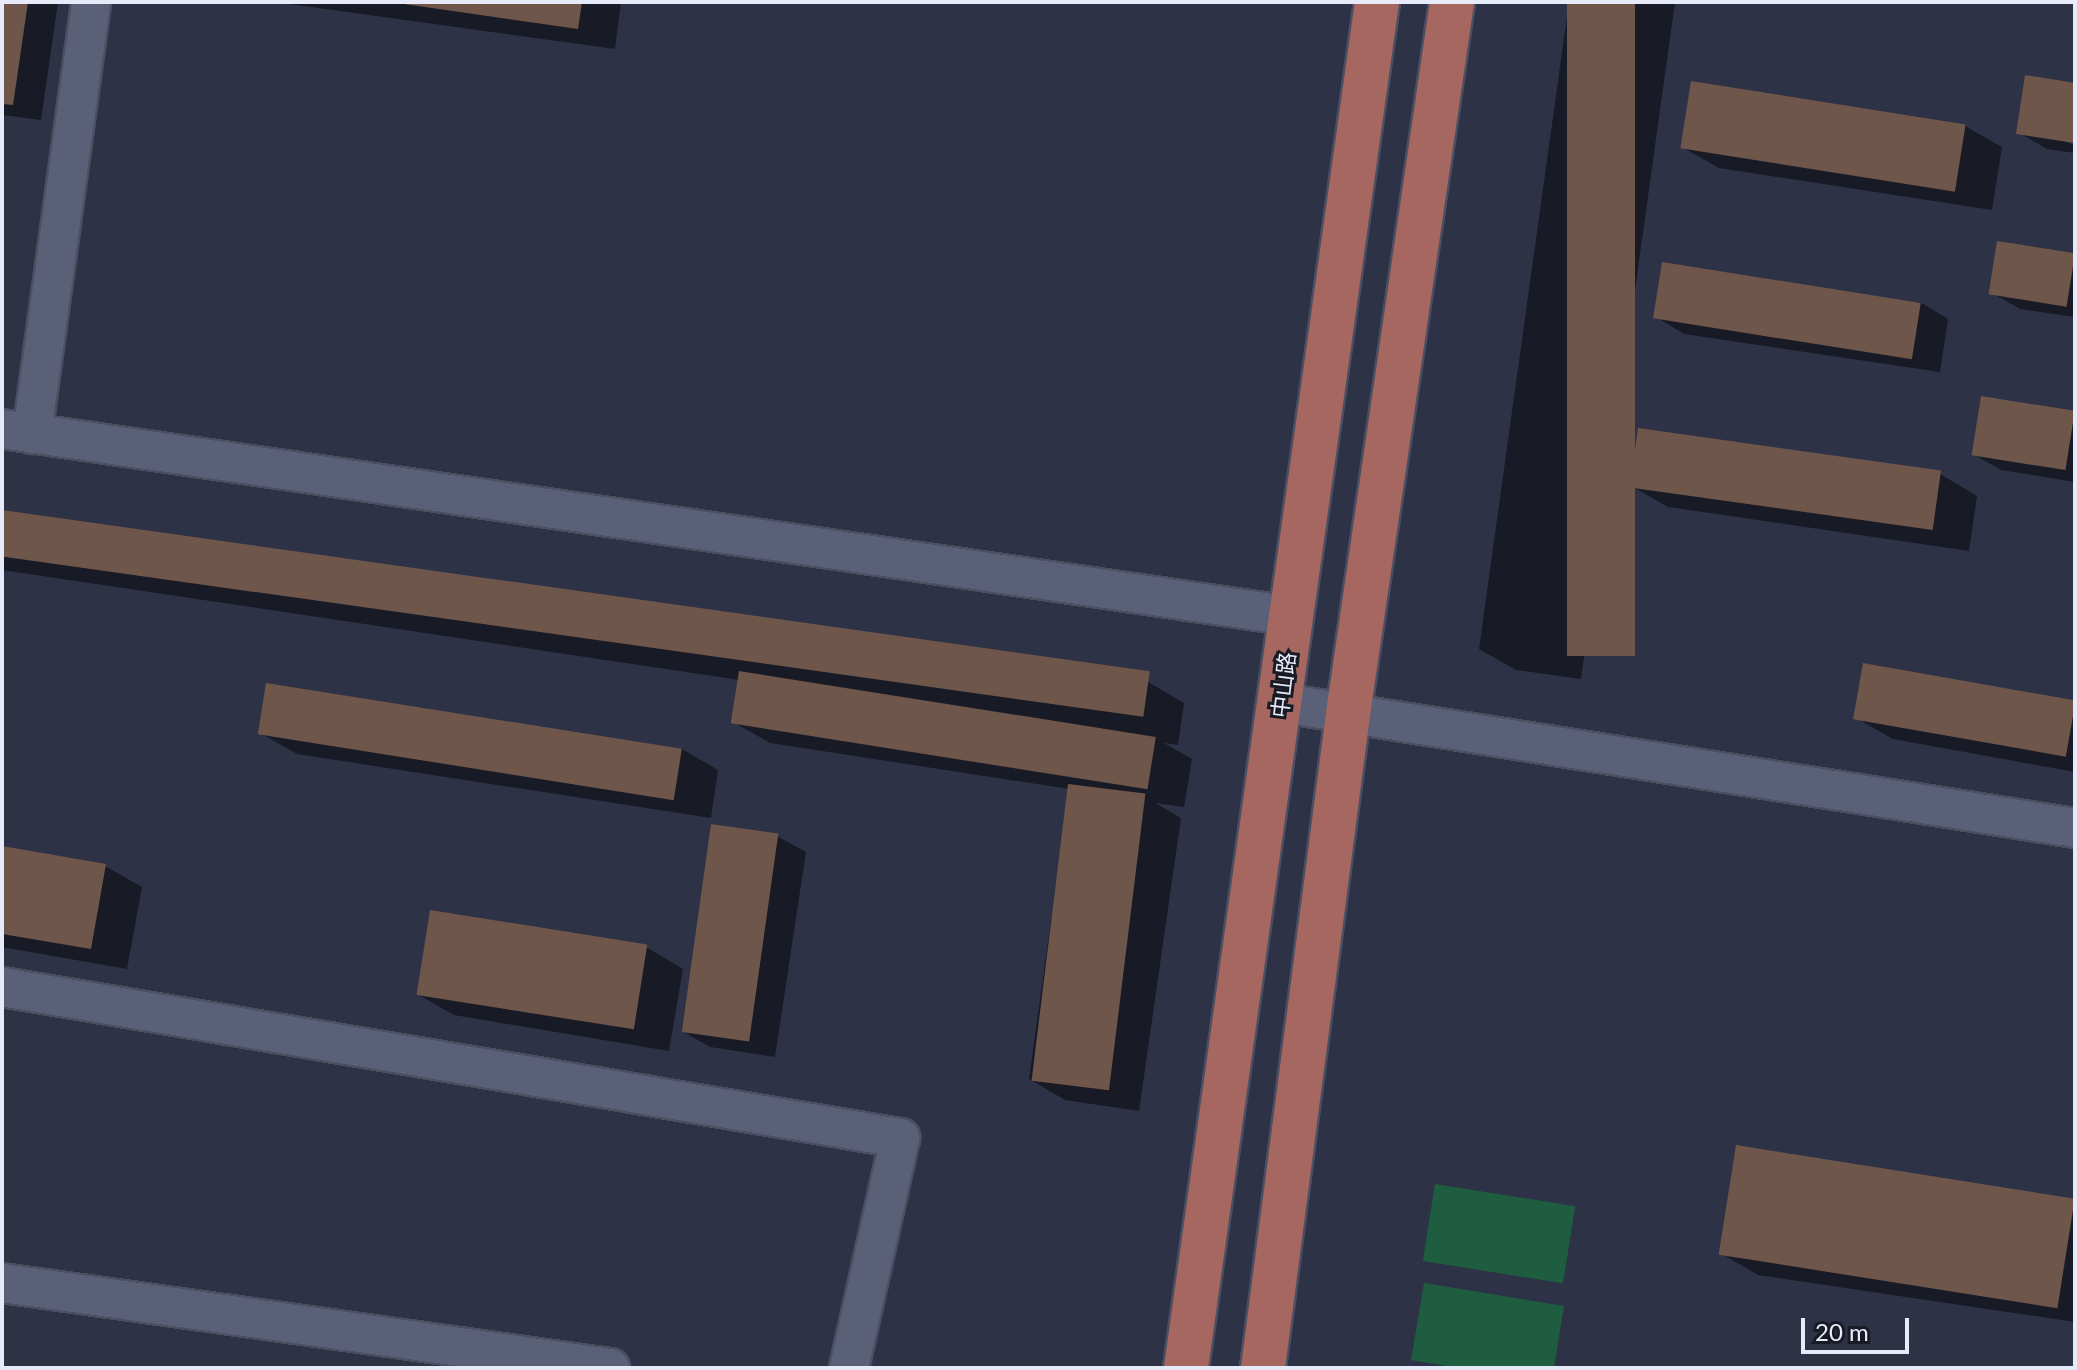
<!DOCTYPE html>
<html>
<head>
<meta charset="utf-8">
<style>
  body { margin:0 }
  #map { position:relative; width:2077px; height:1370px; overflow:hidden; background:#2d3246; font-family:Lato,"Noto Sans SC",sans-serif }
  div>[style] { position:absolute }
  [style*='--x'] { left:calc(var(--x)*1px); top:calc(var(--y)*1px); width:calc(var(--w)*1px); rotate:calc(var(--a)*1deg) }
  .green>* { inset:0; background:#1f5d40; transform-origin:0 0 }
  .shadow>* { inset:0; background:#0007 }
  .building>* { inset:0; background:#6f564b; transform-origin:0 0 }
  .roads { filter:drop-shadow(2px 0 #4c4f61) drop-shadow(-2px 0 #4c4f61) drop-shadow(0 2px #4c4f61) drop-shadow(0 -2px #4c4f61) }
  .minor>* { height:38px; margin:-19px; padding:0 19px; transform-origin:19px; border-radius:19px; background:#5a6077 }
  .major>* { height:44px; margin:-22px; padding:0 22px; transform-origin:22px; border-radius:22px; background:#a66761 }
  span { translate:-50% -50%; white-space:nowrap; text-align:center; line-height:1.15; -webkit-text-stroke:6px #181a24; paint-order:stroke }
  .street-label { font-size:22px; color:#e7eaf8 }
  .frame { position:absolute; inset:0; border:4px solid #e7eaf8; pointer-events:none }
  .scale { position:absolute; left:1801px; top:1318px; width:108px; height:36px; box-sizing:border-box; border:4px solid #e7eaf8; border-top:0; padding-left:10px; font-size:24px; line-height:28px; white-space:nowrap; color:#e7eaf8; -webkit-text-stroke:6px #181a24; paint-order:stroke }
</style>
</head>
<body>
<div id="map">
  <div class="green">
    <div style="left:1435px;top:1184px;width:142px;height:78px;rotate:9deg"></div>
    <div style="clip-path:polygon(1424px 1283px,1564px 1306px,1554px 1368px,1458px 1368px,1411px 1360px)"></div>
  </div>
  <div class="shadow">
    <div style="clip-path:polygon(2px 2px,58px 2px,41px 120px,2px 115px)"></div>
    <div style="clip-path:polygon(275px 2px,621px 2px,615px 49px)"></div>
    <div style="clip-path:polygon(1569px 2px,1675px 2px,1581px 679px,1516px 670px,1479px 649px)"></div>
    <div style="clip-path:polygon(2075px 85px,2075px 141px,2046px 136px,2075px 145px,2075px 153px,2047px 149px,2019px 133px)"></div>
    <div style="clip-path:polygon(1965px 126px,2002px 147px,1992px 210px,1719px 168px,1682px 147px)"></div>
    <div style="clip-path:polygon(2075px 255px,2075px 317px,2020px 309px,1992px 293px)"></div>
    <div style="clip-path:polygon(1920px 302px,1948px 319px,1940px 372px,1684px 334px,1656px 317px)"></div>
    <div style="clip-path:polygon(2075px 413px,2075px 482px,2001px 470px,1973px 454px)"></div>
    <div style="clip-path:polygon(1940px 474px,1977px 496px,1969px 551px,1668px 507px,1631px 486px)"></div>
    <div style="clip-path:polygon(2px 512px,1148px 682px,1184px 703px,1178px 745px,1164px 743px,1192px 759px,1184px 807px,1155px 803px,1181px 818px,1139px 1111px,1065px 1100px,1029px 1079px,1069px 789px,770px 743px,733px 722px,740px 680px,2px 570px)"></div>
    <div style="clip-path:polygon(2075px 704px,2075px 772px,1893px 739px,1856px 718px)"></div>
    <div style="clip-path:polygon(260px 733px,682px 749px,718px 770px,711px 818px,297px 754px)"></div>
    <div style="clip-path:polygon(777px 836px,806px 852px,775px 1057px,710px 1047px,682px 1031px)"></div>
    <div style="clip-path:polygon(2px 848px,105px 866px,142px 887px,127px 969px,2px 947px)"></div>
    <div style="clip-path:polygon(646px 947px,683px 969px,669px 1051px,454px 1015px,417px 994px)"></div>
    <div style="clip-path:polygon(2075px 1198px,2075px 1322px,1758px 1275px,1722px 1254px)"></div>
  </div>
  <div class="building">
    <div style="clip-path:polygon(2px 2px,28px 2px,13px 105px,2px 104px)"></div>
    <div style="clip-path:polygon(390px 2px,582px 2px,578px 29px)"></div>
    <div style="left:1567px;top:2px;width:68px;height:654px"></div>
    <div style="clip-path:polygon(2025px 75px,2075px 83px,2075px 143px,2016px 134px)"></div>
    <div style="left:1691px;top:81px;width:278px;height:68px;rotate:9deg"></div>
    <div style="left:1997px;top:241px;width:79px;height:54px;rotate:9deg"></div>
    <div style="left:1662px;top:262px;width:262px;height:57px;rotate:9deg"></div>
    <div style="left:1981px;top:396px;width:95px;height:60px;rotate:9deg"></div>
    <div style="left:1638px;top:428px;width:306px;height:60px;rotate:8deg"></div>
    <div style="left:2px;top:510px;width:1159px;height:46px;rotate:8deg"></div>
    <div style="left:1863px;top:663px;width:216px;height:57px;rotate:10deg"></div>
    <div style="left:739px;top:671px;width:422px;height:53px;rotate:9deg"></div>
    <div style="left:266px;top:683px;width:421px;height:52px;rotate:9deg"></div>
    <div style="left:1068px;top:784px;width:78px;height:299px;rotate:7deg"></div>
    <div style="left:711px;top:824px;width:68px;height:210px;rotate:8deg"></div>
    <div style="clip-path:polygon(2px 846px,106px 864px,91px 949px,2px 934px)"></div>
    <div style="left:430px;top:910px;width:220px;height:86px;rotate:9deg"></div>
    <div style="left:1736px;top:1145px;width:343px;height:111px;rotate:9deg"></div>
  </div>
  <div class="roads">
    <div class="minor">
      <div style="--x:2;--y:429;--w:1302;--a:8.25"></div>
      <div style="--x:32;--y:434;--w:436;--a:-82.2"></div>
      <div style="--x:1282;--y:703;--w:803;--a:8.96"></div>
      <div style="--x:2;--y:987;--w:911;--a:9.55"></div>
      <div style="--x:900;--y:1138;--w:236;--a:102.5"></div>
      <div style="--x:2;--y:1283;--w:614;--a:7.96"></div>
    </div>
    <div class="major">
      <div style="--x:1186;--y:1368;--w:1379;--a:-82.04"></div>
      <div style="--x:1263;--y:1368;--w:660;--a:-82.59"></div>
      <div style="--x:1348;--y:714;--w:720;--a:-81.69"></div>
    </div>
  </div>
  <div class="street-label">
    <span style="left:1283px;top:685px;rotate:-83deg">中山路</span>
  </div>
  <div class="frame"></div>
  <div class="scale">20 m</div>
</div>
</body>
</html>
